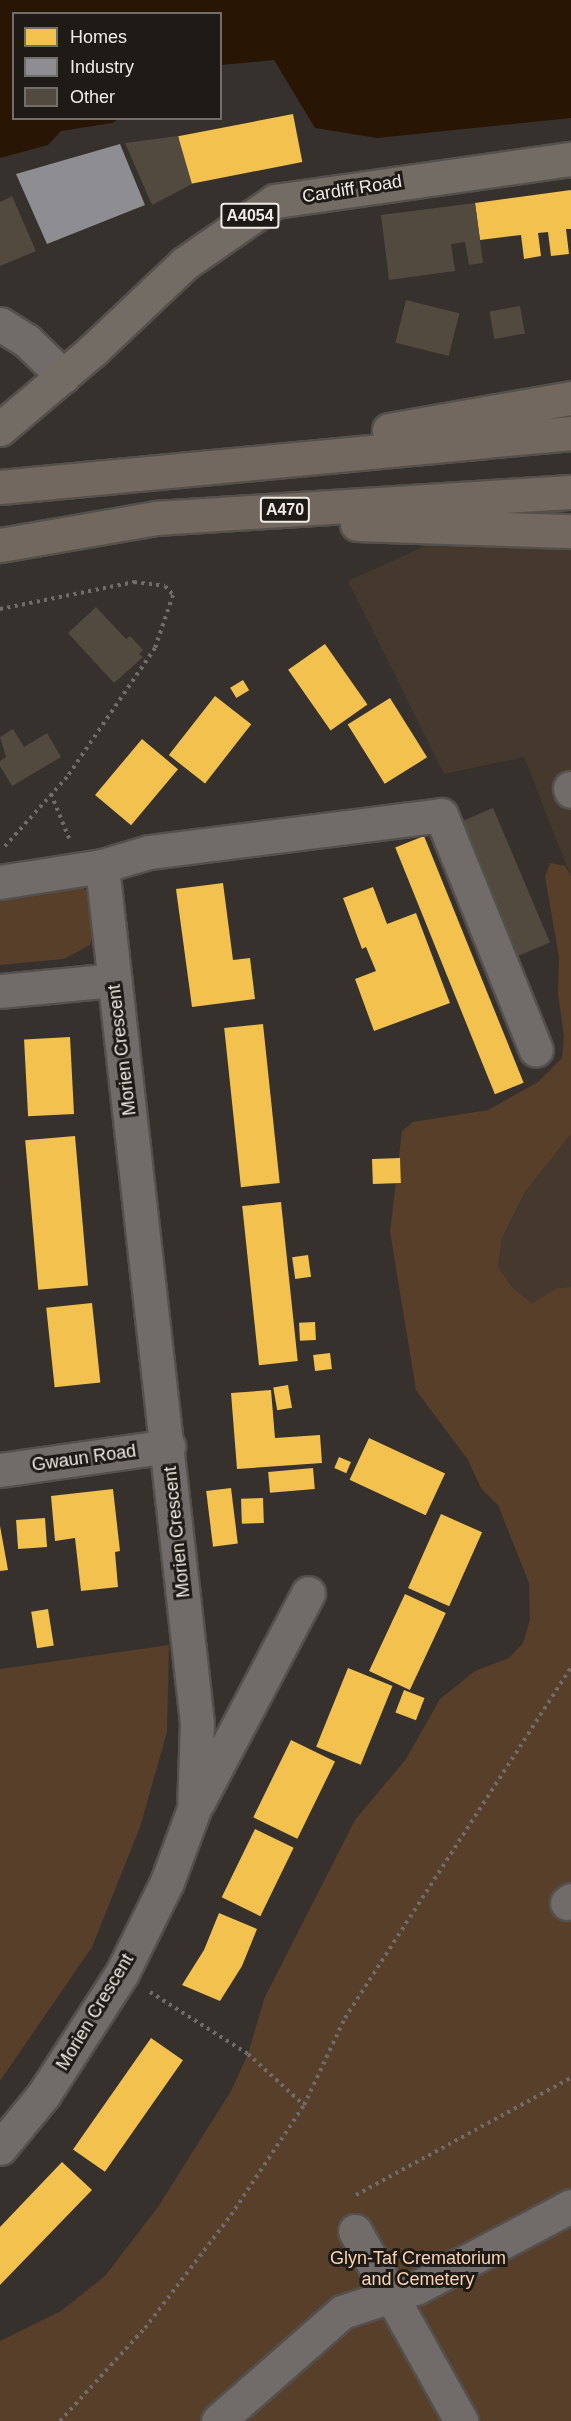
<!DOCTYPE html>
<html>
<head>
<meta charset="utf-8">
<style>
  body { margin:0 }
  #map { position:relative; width:571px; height:2421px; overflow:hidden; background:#36312d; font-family:Arial,sans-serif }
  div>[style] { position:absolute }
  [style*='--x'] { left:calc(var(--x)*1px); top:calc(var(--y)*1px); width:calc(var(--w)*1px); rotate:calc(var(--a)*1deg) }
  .built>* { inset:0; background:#45382c }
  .green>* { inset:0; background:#573f29 }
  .water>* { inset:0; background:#281504 }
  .homes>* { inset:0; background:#f2c14e; transform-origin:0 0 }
  .industry>* { inset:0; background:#8d8d92 }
  .building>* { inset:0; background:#52493f; transform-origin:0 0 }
  .path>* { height:4px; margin-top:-2px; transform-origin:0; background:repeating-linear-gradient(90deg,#706c69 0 3px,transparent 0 7.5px) }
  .roads { filter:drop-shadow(2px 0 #54504c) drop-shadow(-2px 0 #54504c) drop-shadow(0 2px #54504c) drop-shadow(0 -2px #54504c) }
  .minor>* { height:33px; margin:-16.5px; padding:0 16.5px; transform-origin:16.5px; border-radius:16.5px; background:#716c69 }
  .major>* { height:33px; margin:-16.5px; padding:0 16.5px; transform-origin:16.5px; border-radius:16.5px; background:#736c64 }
  .highway>* { height:33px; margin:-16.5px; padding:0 16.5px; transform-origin:16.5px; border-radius:16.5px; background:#72685f }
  span { translate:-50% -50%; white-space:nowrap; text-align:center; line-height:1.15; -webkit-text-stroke:6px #1e1a16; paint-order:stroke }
  .shield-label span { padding:2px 4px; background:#1e1a16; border:2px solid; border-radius:4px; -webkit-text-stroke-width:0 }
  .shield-label { font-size:16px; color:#f1ebe6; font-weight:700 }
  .street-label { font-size:18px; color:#f1ebe6 }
  .park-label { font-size:18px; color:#fcd3ae }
  .legend { position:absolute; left:12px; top:12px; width:210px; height:108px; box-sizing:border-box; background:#1e1a16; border:2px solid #726e69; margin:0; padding:8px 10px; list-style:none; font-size:18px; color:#f1ebe6 }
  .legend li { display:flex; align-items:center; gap:12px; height:30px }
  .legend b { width:30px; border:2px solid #726e69 }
</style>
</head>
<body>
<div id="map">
  <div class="built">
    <div style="clip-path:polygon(436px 541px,571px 545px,571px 877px,524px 757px,444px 774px,348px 581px)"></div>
    <div style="clip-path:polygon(571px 1134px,571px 1287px,557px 1288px,532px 1303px,513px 1288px,498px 1267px,502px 1238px,525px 1192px)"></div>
  </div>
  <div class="green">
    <div style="clip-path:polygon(550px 863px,565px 866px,571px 877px,571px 1134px,525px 1192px,502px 1238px,498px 1267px,513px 1288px,532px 1303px,557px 1288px,571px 1287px,571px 2421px,0 2421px,0 2341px,61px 2311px,105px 2276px,158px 2207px,231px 2091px,248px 2054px,264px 1999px,355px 1820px,406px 1759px,440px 1699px,475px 1671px,509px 1658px,523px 1643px,530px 1620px,529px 1583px,498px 1505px,481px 1488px,468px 1460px,416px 1390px,390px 1232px,402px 1131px,413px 1122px,488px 1110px,538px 1082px,562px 1058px,564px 1036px,558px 994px,559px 957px,545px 877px)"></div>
    <div style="clip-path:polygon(77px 883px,95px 898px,97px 921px,90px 945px,64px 959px,0 965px,0 893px)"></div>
    <div style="clip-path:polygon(169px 1645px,167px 1732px,140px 1827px,92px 1947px,0 2081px,0 1669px)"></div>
  </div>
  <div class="water">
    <div style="clip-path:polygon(0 0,571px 0,571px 118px,377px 138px,315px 128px,274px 60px,221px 65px,220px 14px,14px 14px,14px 118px,119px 119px,112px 123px,61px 131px,48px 145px,0 158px)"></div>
  </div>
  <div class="homes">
    <div style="left:293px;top:114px;width:49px;height:117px;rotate:79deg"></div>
    <div style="clip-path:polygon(571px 190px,571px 229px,566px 229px,569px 254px,551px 256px,548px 232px,538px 233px,541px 256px,524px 259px,521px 235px,480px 240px,475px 203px)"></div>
    <div style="left:325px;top:644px;width:74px;height:45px;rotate:55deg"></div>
    <div style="left:243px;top:680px;width:12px;height:15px;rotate:59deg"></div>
    <div style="left:215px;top:696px;width:46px;height:75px;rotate:38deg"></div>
    <div style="left:390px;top:698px;width:70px;height:50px;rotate:58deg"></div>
    <div style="left:142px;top:739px;width:47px;height:73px;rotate:40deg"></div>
    <div style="left:424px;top:836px;width:266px;height:31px;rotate:68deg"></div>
    <div style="clip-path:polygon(223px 883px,233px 960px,250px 958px,255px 999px,192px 1007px,176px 889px)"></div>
    <div style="clip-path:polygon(373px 887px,387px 924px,416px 913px,450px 1003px,374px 1031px,355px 979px,376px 971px,366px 947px,362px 949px,343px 898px)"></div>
    <div style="left:263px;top:1024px;width:160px;height:39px;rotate:84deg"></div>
    <div style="left:70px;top:1037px;width:77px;height:46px;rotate:87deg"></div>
    <div style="left:75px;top:1136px;width:150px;height:50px;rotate:85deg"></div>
    <div style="left:400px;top:1158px;width:25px;height:28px;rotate:88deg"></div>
    <div style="left:281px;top:1202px;width:160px;height:39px;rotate:84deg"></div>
    <div style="left:308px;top:1255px;width:22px;height:16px;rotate:82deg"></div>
    <div style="left:92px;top:1303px;width:80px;height:46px;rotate:84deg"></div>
    <div style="left:315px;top:1322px;width:18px;height:16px;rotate:87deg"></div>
    <div style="left:330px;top:1353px;width:16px;height:17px;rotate:83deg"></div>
    <div style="left:288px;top:1385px;width:23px;height:15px;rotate:80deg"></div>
    <div style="clip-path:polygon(271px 1390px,275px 1438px,320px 1435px,322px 1463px,237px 1469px,231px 1393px)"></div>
    <div style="left:369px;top:1438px;width:84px;height:46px;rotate:25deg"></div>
    <div style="left:339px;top:1457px;width:13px;height:12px;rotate:23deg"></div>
    <div style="left:313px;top:1468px;width:21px;height:45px;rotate:85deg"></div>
    <div style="left:231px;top:1488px;width:56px;height:25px;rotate:83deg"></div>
    <div style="clip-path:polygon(113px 1489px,120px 1551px,115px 1552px,118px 1587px,81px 1591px,75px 1538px,55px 1541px,51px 1496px)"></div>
    <div style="left:263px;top:1498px;width:25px;height:22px;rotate:88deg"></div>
    <div style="left:441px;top:1514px;width:45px;height:81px;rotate:24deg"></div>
    <div style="left:45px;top:1518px;width:29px;height:29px;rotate:86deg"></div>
    <div style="clip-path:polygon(0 1526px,8px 1570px,0 1571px)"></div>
    <div style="left:405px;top:1594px;width:45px;height:85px;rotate:25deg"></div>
    <div style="left:48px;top:1609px;width:37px;height:17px;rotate:81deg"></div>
    <div style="left:348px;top:1668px;width:48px;height:85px;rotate:22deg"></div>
    <div style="left:404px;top:1690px;width:22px;height:24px;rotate:21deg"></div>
    <div style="left:291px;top:1740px;width:49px;height:86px;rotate:26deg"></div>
    <div style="left:255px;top:1829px;width:43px;height:76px;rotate:26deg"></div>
    <div style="clip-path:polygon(219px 1913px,257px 1929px,242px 1966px,220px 2001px,182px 1985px,204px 1950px)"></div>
    <div style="left:151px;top:2038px;width:39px;height:136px;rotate:35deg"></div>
    <div style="clip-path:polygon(62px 2162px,92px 2190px,0 2285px,0 2227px)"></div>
  </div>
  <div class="industry">
    <div style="clip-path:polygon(120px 144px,145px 205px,47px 244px,16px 174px)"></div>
  </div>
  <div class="building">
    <div style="clip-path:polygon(178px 136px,192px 184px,152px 205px,125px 143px)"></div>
    <div style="clip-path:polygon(12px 196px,36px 251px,0 266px,0 202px)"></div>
    <div style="clip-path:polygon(475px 203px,483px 263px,469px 265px,465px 242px,451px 244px,455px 271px,389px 280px,381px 215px)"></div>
    <div style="left:406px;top:300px;width:55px;height:44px;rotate:14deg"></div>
    <div style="left:520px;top:306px;width:28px;height:31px;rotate:80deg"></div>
    <div style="clip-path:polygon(96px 607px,126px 639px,130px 636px,143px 650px,139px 654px,143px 657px,114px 683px,68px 633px)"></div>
    <div style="clip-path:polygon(13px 729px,24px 747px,47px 733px,61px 757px,12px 786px,0 766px,0 761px,6px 757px,0 737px)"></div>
    <div style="left:493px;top:808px;width:146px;height:37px;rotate:67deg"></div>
  </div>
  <div class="path">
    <div style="--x:0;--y:609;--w:137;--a:-11.4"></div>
    <div style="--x:134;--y:582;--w:31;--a:7"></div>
    <div style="--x:165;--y:586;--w:12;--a:48"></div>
    <div style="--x:173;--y:595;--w:56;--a:108.8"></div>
    <div style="--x:155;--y:648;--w:156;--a:124.3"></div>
    <div style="--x:67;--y:777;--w:93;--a:131.9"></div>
    <div style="--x:51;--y:794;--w:48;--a:67.8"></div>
    <div style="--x:150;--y:1992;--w:116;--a:32.3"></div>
    <div style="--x:248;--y:2054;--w:76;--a:42.3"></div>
    <div style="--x:356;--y:2195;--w:245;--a:-28.6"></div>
    <div style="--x:60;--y:2421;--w:126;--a:-47.6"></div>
    <div style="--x:145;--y:2328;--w:142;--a:-52.7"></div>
    <div style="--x:231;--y:2215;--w:132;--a:-56.4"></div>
    <div style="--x:304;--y:2105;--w:96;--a:-64.8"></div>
    <div style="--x:345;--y:2018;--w:417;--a:-57.2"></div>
  </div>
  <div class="roads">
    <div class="minor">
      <div style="--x:0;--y:324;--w:31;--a:32"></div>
      <div style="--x:26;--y:340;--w:52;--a:44.2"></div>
      <div style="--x:570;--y:788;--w:3;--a:72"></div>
      <div style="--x:0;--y:882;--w:103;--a:-8.9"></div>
      <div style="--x:102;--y:866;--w:49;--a:-16.6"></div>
      <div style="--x:149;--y:852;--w:294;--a:-7.2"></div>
      <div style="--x:441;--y:815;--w:253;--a:68"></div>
      <div style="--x:0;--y:991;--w:115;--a:-5.5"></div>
      <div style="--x:0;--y:1470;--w:170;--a:-8.1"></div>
      <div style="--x:198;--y:1802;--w:236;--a:-62.2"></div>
      <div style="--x:567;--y:1903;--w:5;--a:-37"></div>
      <div style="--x:0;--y:2148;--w:70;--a:-50.8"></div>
      <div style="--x:44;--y:2094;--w:144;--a:-57.2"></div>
      <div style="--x:122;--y:1973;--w:102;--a:-63.7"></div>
      <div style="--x:167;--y:1882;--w:78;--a:-69.7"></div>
      <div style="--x:194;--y:1809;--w:86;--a:-88"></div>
      <div style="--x:197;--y:1723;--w:862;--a:-96.33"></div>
      <div style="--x:355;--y:2231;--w:218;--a:60.8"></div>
      <div style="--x:218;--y:2421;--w:165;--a:-41.3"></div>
      <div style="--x:342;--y:2312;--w:80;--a:-18.2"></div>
      <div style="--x:418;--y:2287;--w:173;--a:-27.9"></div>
    </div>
    <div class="major">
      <div style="--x:0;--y:429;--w:121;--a:-40.3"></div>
      <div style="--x:92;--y:351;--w:128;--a:-43.4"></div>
      <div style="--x:185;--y:263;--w:109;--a:-34.6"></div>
      <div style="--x:275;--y:201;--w:299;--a:-8.1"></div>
    </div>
    <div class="highway">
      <div style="--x:389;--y:430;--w:185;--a:-10"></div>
      <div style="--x:0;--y:487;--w:574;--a:-5.4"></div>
      <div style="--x:357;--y:524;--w:214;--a:1.9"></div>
      <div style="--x:0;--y:545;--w:158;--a:-9.8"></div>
      <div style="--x:156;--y:518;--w:416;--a:-3.6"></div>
    </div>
  </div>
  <div class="shield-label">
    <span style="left:250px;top:216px">A4054</span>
    <span style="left:285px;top:510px">A470</span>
  </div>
  <div class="street-label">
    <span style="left:352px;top:189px;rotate:-9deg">Cardiff Road</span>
    <span style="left:122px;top:1050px;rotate:-97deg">Morien Crescent</span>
    <span style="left:84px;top:1458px;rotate:-8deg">Gwaun Road</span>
    <span style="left:177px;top:1532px;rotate:-96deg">Morien Crescent</span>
    <span style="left:95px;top:2012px;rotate:-59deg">Morien Crescent</span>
  </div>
  <div class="park-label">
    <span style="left:418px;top:2269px">Glyn-Taf Crematorium<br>and Cemetery</span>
  </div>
  <ul class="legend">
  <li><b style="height:16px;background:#f2c14e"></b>Homes</li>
  <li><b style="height:16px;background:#8d8d92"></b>Industry</li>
  <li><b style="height:16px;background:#52493f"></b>Other</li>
  </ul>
</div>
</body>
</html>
